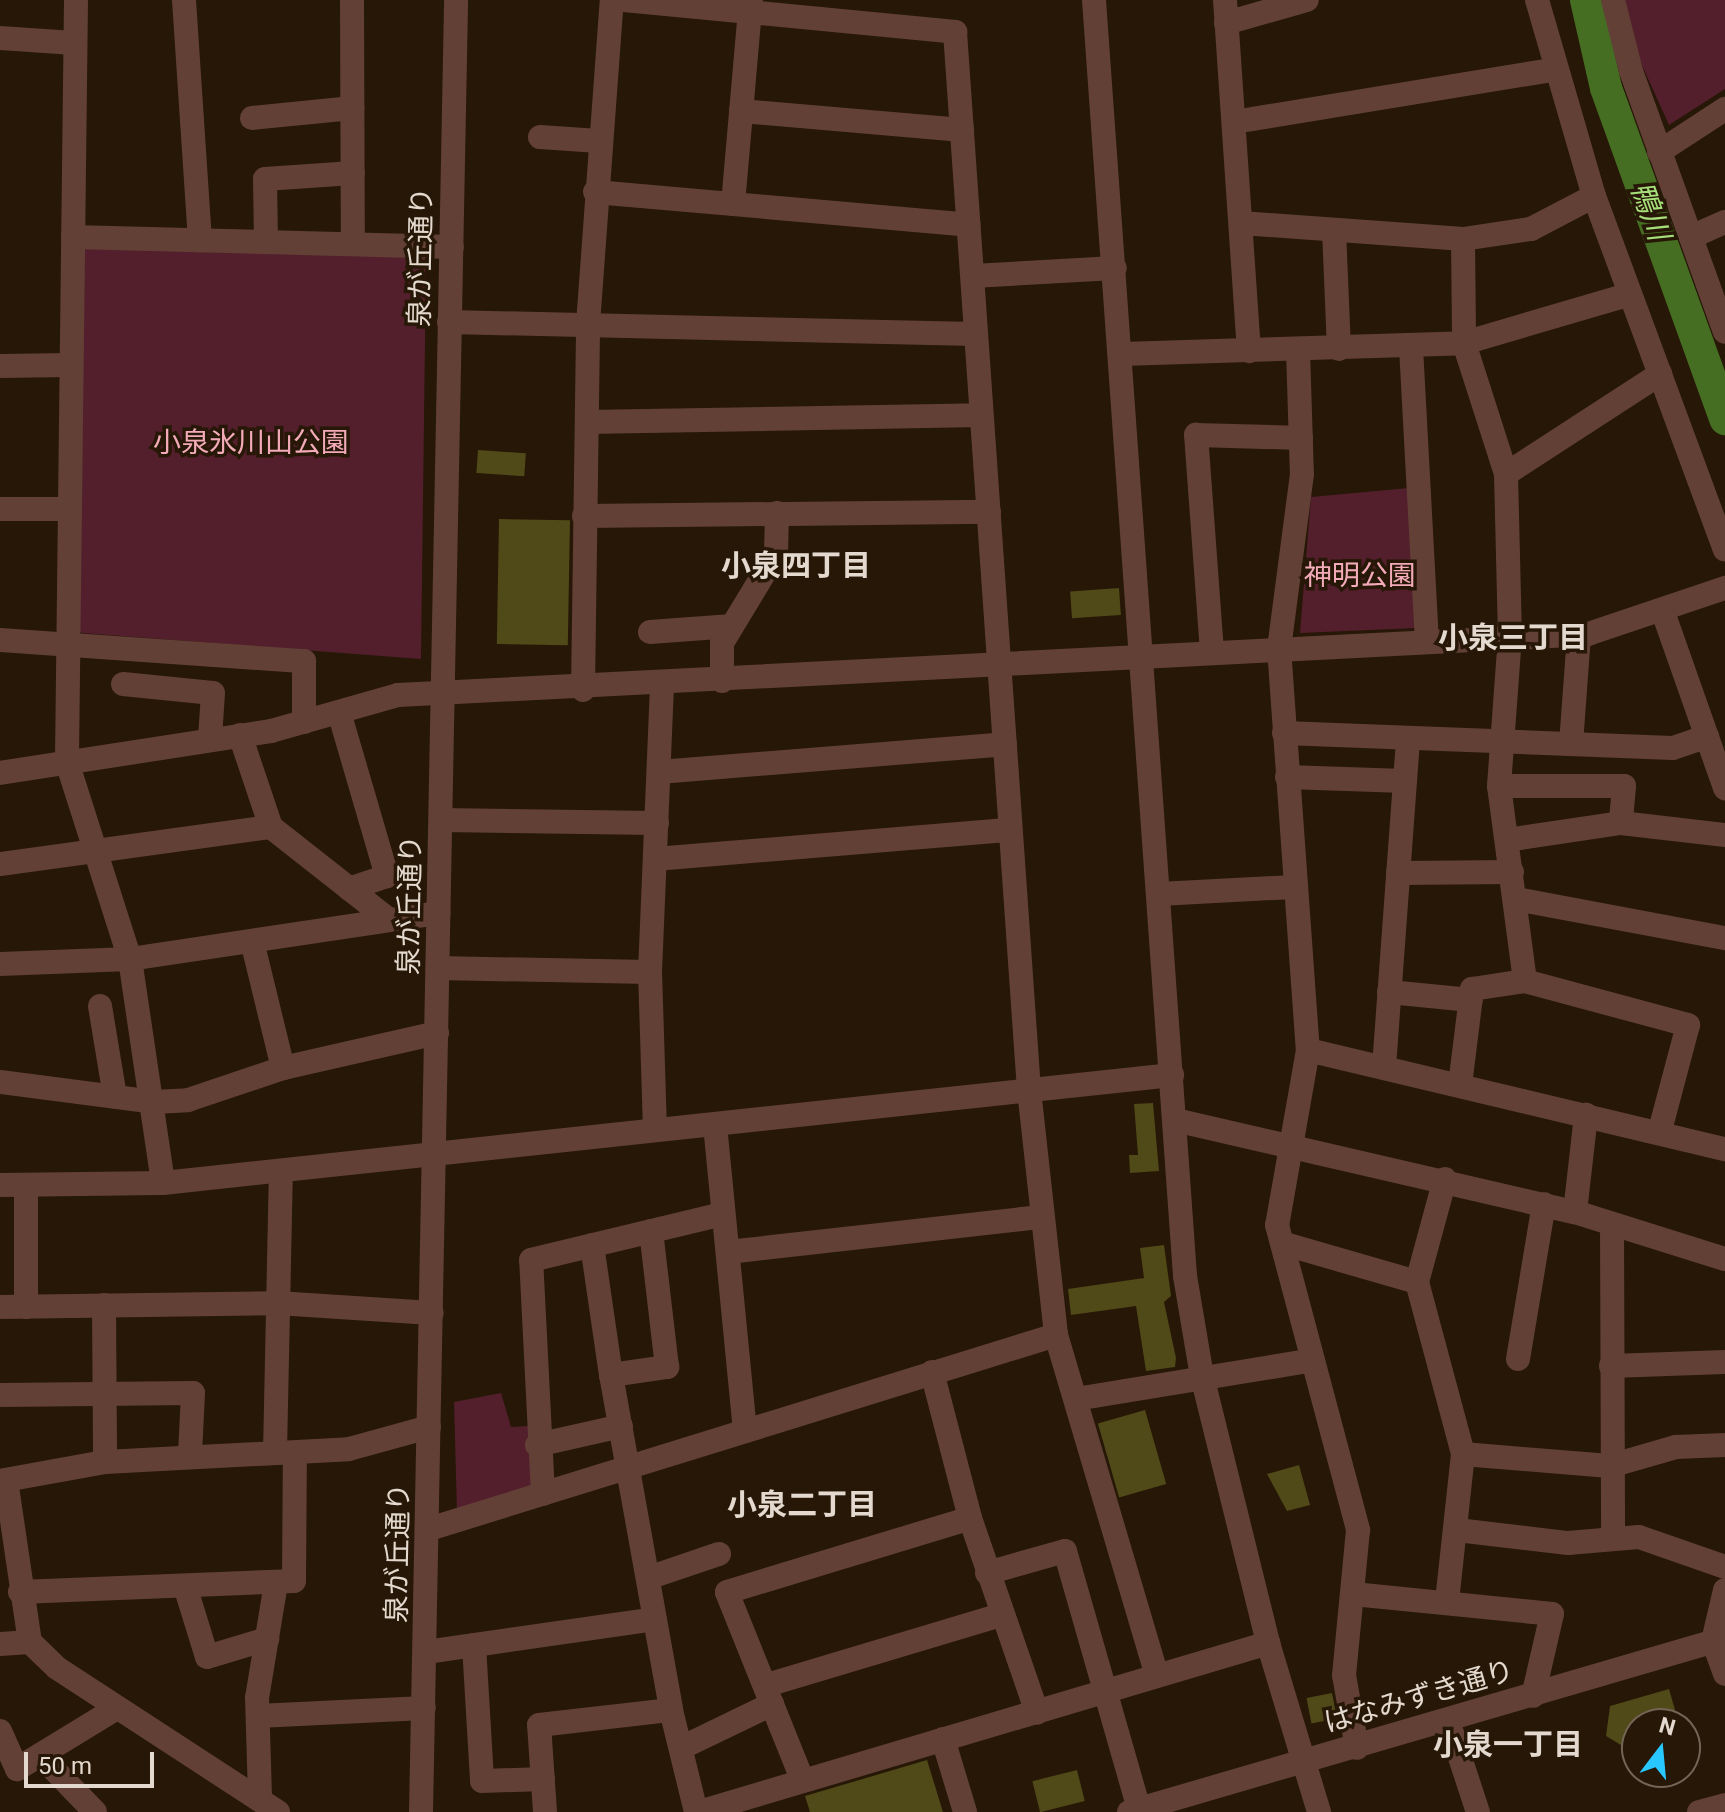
<!DOCTYPE html>
<html>
<head>
<meta charset="utf-8">
<style>
  body { margin:0 }
  #map { position:relative; width:1725px; height:1812px; overflow:hidden; background:#261706; font-family:Roboto,"Noto Sans JP",sans-serif }
  div>[style] { position:absolute }
  [style*='--x'] { left:calc(var(--x)*1px); top:calc(var(--y)*1px); width:calc(var(--w)*1px); rotate:calc(var(--a)*1deg) }
  .green>* { inset:0; background:#531f2c }
  .river>* { height:32px; margin:-16px; padding:0 16px; transform-origin:16px; border-radius:16px; background:#466e22 }
  .building>* { inset:0; background:#504918; transform-origin:0 0 }
  .minor>* { height:24px; margin:-12px; padding:0 12px; transform-origin:12px; border-radius:12px; background:#624036 }
  span { translate:-50% -50%; white-space:nowrap; text-align:center; line-height:1.15; -webkit-text-stroke:7px #261706; paint-order:stroke }
  .street-label { font-size:28px; color:#e3d9ce }
  .park-label { font-size:28px; color:#f3abb9 }
  .water-label { font-size:30px; color:#a7e07b; font-style:italic }
  .neighbourhood-label { font-size:30px; color:#e3d9ce; font-weight:700 }
  .north { position:absolute; left:1621px; top:1708px; width:80px; height:80px; box-sizing:border-box; background:#261706; border:2px solid #726556; border-radius:50%; rotate:16deg; font-size:22px; font-weight:700; line-height:32px; text-align:center; color:#e3d9ce }
  .north::after { content:''; display:block; margin:auto; width:28px; height:36px; background:#28c8ff; clip-path:polygon(50% 0,100% 100%,50% 72%,0 100%) }
  .scale { position:absolute; left:24px; top:1752px; width:130px; height:36px; box-sizing:border-box; border:4px solid #e3d9ce; border-top:0; padding-left:10px; font-size:24px; line-height:28px; white-space:nowrap; color:#e3d9ce; -webkit-text-stroke:6px #261706; paint-order:stroke }
</style>
</head>
<body>
<div id="map">
  <div class="green">
    <div style="clip-path:polygon(1625px 0,1725px 0,1725px 89px,1669px 125px,1640px 61px)"></div>
    <div style="clip-path:polygon(87px 246px,421px 254px,426px 260px,421px 659px,82px 633px,75px 627px,80px 253px)"></div>
    <div style="clip-path:polygon(1409px 488px,1416px 628px,1300px 633px,1311px 497px)"></div>
    <div style="clip-path:polygon(501px 1393px,511px 1427px,528px 1426px,536px 1484px,457px 1512px,454px 1402px)"></div>
  </div>
  <div class="river">
    <div style="--x:1586;--y:0;--w:90;--a:77.2"></div>
    <div style="--x:1606;--y:88;--w:352;--a:70.2"></div>
  </div>
  <div class="building">
    <div style="left:478px;top:450px;width:48px;height:23px;rotate:4deg"></div>
    <div style="left:499px;top:519px;width:71px;height:125px;rotate:1deg"></div>
    <div style="left:1119px;top:588px;width:27px;height:49px;rotate:86deg"></div>
    <div style="clip-path:polygon(1153px 1103px,1159px 1171px,1130px 1173px,1129px 1155px,1138px 1155px,1134px 1104px)"></div>
    <div style="clip-path:polygon(1164px 1245px,1171px 1296px,1164px 1302px,1176px 1358px,1175px 1367px,1146px 1371px,1136px 1306px,1071px 1315px,1068px 1289px,1144px 1278px,1140px 1248px)"></div>
    <div style="left:1145px;top:1410px;width:77px;height:49px;rotate:74deg"></div>
    <div style="clip-path:polygon(1299px 1465px,1310px 1505px,1287px 1511px,1267px 1474px)"></div>
    <div style="clip-path:polygon(1669px 1689px,1679px 1724px,1637px 1724px,1637px 1757px,1624px 1761px,1621px 1745px,1606px 1736px,1610px 1706px)"></div>
    <div style="left:1332px;top:1693px;width:26px;height:26px;rotate:79deg"></div>
    <div style="clip-path:polygon(927px 1760px,943px 1812px,810px 1812px,805px 1796px)"></div>
    <div style="left:1077px;top:1770px;width:32px;height:46px;rotate:76deg"></div>
  </div>
  <div class="minor">
    <div style="--x:76;--y:0;--w:762;--a:90.68"></div>
    <div style="--x:67;--y:762;--w:207;--a:72.3"></div>
    <div style="--x:130;--y:959;--w:226;--a:81.6"></div>
    <div style="--x:184;--y:0;--w:241;--a:86.2"></div>
    <div style="--x:352;--y:0;--w:244;--a:89.8"></div>
    <div style="--x:624;--y:0;--w:333;--a:5.5"></div>
    <div style="--x:955;--y:32;--w:1061;--a:86"></div>
    <div style="--x:1029;--y:1090;--w:246;--a:83.7"></div>
    <div style="--x:1056;--y:1335;--w:355;--a:73.5"></div>
    <div style="--x:1094;--y:0;--w:1279;--a:85.92"></div>
    <div style="--x:1185;--y:1276;--w:101;--a:80.4"></div>
    <div style="--x:1202;--y:1376;--w:275;--a:76.1"></div>
    <div style="--x:1268;--y:1643;--w:177;--a:73.2"></div>
    <div style="--x:1225;--y:0;--w:352;--a:86.1"></div>
    <div style="--x:1537;--y:0;--w:204;--a:73.8"></div>
    <div style="--x:1594;--y:196;--w:377;--a:69.7"></div>
    <div style="--x:1613;--y:0;--w:73;--a:75.8"></div>
    <div style="--x:1631;--y:71;--w:277;--a:70.2"></div>
    <div style="--x:1226;--y:23;--w:84;--a:-15.9"></div>
    <div style="--x:0;--y:38;--w:74;--a:3.9"></div>
    <div style="--x:741;--y:111;--w:222;--a:4.9"></div>
    <div style="--x:252;--y:118;--w:101;--a:-5.7"></div>
    <div style="--x:1234;--y:122;--w:323;--a:-9.3"></div>
    <div style="--x:540;--y:137;--w:59;--a:3.9"></div>
    <div style="--x:1659;--y:152;--w:79;--a:-33.1"></div>
    <div style="--x:595;--y:192;--w:375;--a:5"></div>
    <div style="--x:733;--y:204;--w:205;--a:-85"></div>
    <div style="--x:1241;--y:223;--w:223;--a:4.1"></div>
    <div style="--x:1463;--y:239;--w:69;--a:-8.4"></div>
    <div style="--x:1531;--y:229;--w:71;--a:-27.6"></div>
    <div style="--x:1334;--y:230;--w:119;--a:87.6"></div>
    <div style="--x:73;--y:237;--w:379;--a:1.5"></div>
    <div style="--x:1691;--y:237;--w:37;--a:-24"></div>
    <div style="--x:1463;--y:239;--w:104;--a:89.4"></div>
    <div style="--x:1464;--y:343;--w:138;--a:72.2"></div>
    <div style="--x:1506;--y:474;--w:162;--a:88.6"></div>
    <div style="--x:1510;--y:636;--w:150;--a:94.2"></div>
    <div style="--x:1499;--y:786;--w:197;--a:82.4"></div>
    <div style="--x:266;--y:242;--w:63;--a:-90.9"></div>
    <div style="--x:265;--y:179;--w:88;--a:-3.9"></div>
    <div style="--x:973;--y:276;--w:142;--a:-3.2"></div>
    <div style="--x:449;--y:322;--w:526;--a:1.31"></div>
    <div style="--x:1411;--y:347;--w:292;--a:86.9"></div>
    <div style="--x:1298;--y:350;--w:124;--a:88.2"></div>
    <div style="--x:1302;--y:474;--w:176;--a:97.5"></div>
    <div style="--x:1279;--y:648;--w:403;--a:85.9"></div>
    <div style="--x:1308;--y:1050;--w:178;--a:100"></div>
    <div style="--x:1277;--y:1225;--w:316;--a:75.1"></div>
    <div style="--x:1358;--y:1530;--w:146;--a:95.5"></div>
    <div style="--x:1344;--y:1675;--w:74;--a:79.9"></div>
    <div style="--x:1122;--y:354;--w:342;--a:-1.8"></div>
    <div style="--x:1464;--y:343;--w:173;--a:-16.4"></div>
    <div style="--x:0;--y:366;--w:70;--a:-0.8"></div>
    <div style="--x:587;--y:422;--w:394;--a:-1"></div>
    <div style="--x:1506;--y:474;--w:184;--a:-33"></div>
    <div style="--x:0;--y:509;--w:68;--a:0"></div>
    <div style="--x:584;--y:516;--w:405;--a:-0.6"></div>
    <div style="--x:1663;--y:612;--w:187;--a:70.6"></div>
    <div style="--x:650;--y:632;--w:82;--a:-4.2"></div>
    <div style="--x:0;--y:640;--w:305;--a:4"></div>
    <div style="--x:304;--y:661;--w:61;--a:90"></div>
    <div style="--x:1212;--y:652;--w:218;--a:-94.2"></div>
    <div style="--x:1196;--y:435;--w:105;--a:1.6"></div>
    <div style="--x:722;--y:681;--w:38;--a:-90"></div>
    <div style="--x:722;--y:643;--w:104;--a:-58.8"></div>
    <div style="--x:776;--y:554;--w:41;--a:-88.6"></div>
    <div style="--x:123;--y:684;--w:90;--a:5.7"></div>
    <div style="--x:213;--y:693;--w:45;--a:93.8"></div>
    <div style="--x:583;--y:690;--w:366;--a:-89.2"></div>
    <div style="--x:588;--y:324;--w:325;--a:-85.8"></div>
    <div style="--x:339;--y:712;--w:171;--a:73.7"></div>
    <div style="--x:387;--y:876;--w:40;--a:161.1"></div>
    <div style="--x:1284;--y:733;--w:389;--a:2.2"></div>
    <div style="--x:1673;--y:748;--w:36;--a:-19"></div>
    <div style="--x:240;--y:735;--w:97;--a:71.4"></div>
    <div style="--x:271;--y:827;--w:150;--a:38.2"></div>
    <div style="--x:1571;--y:744;--w:110;--a:-85.8"></div>
    <div style="--x:659;--y:772;--w:347;--a:-4.6"></div>
    <div style="--x:0;--y:773;--w:274;--a:-8.8"></div>
    <div style="--x:271;--y:731;--w:132;--a:-15.8"></div>
    <div style="--x:398;--y:695;--w:1192;--a:-2.93"></div>
    <div style="--x:1588;--y:634;--w:145;--a:-18.6"></div>
    <div style="--x:1287;--y:777;--w:118;--a:1.9"></div>
    <div style="--x:1499;--y:786;--w:125;--a:0"></div>
    <div style="--x:1624;--y:786;--w:37;--a:95"></div>
    <div style="--x:441;--y:820;--w:216;--a:0.8"></div>
    <div style="--x:1507;--y:840;--w:115;--a:-8.5"></div>
    <div style="--x:1621;--y:823;--w:105;--a:6.6"></div>
    <div style="--x:655;--y:859;--w:356;--a:-4.7"></div>
    <div style="--x:0;--y:864;--w:274;--a:-7.8"></div>
    <div style="--x:1398;--y:873;--w:114;--a:-0.5"></div>
    <div style="--x:1159;--y:894;--w:135;--a:-3"></div>
    <div style="--x:1516;--y:899;--w:213;--a:10.6"></div>
    <div style="--x:252;--y:941;--w:131;--a:76.3"></div>
    <div style="--x:0;--y:964;--w:130;--a:-2.2"></div>
    <div style="--x:130;--y:959;--w:312;--a:-8.5"></div>
    <div style="--x:438;--y:968;--w:212;--a:1.1"></div>
    <div style="--x:1389;--y:992;--w:82;--a:5.6"></div>
    <div style="--x:100;--y:1006;--w:92;--a:80.6"></div>
    <div style="--x:1308;--y:1050;--w:429;--a:13.4"></div>
    <div style="--x:1384;--y:1067;--w:330;--a:-85.8"></div>
    <div style="--x:0;--y:1082;--w:155;--a:7.4"></div>
    <div style="--x:154;--y:1102;--w:34;--a:-3"></div>
    <div style="--x:188;--y:1100;--w:100;--a:-18.6"></div>
    <div style="--x:283;--y:1068;--w:158;--a:-12.8"></div>
    <div style="--x:1460;--y:1085;--w:97;--a:-82.9"></div>
    <div style="--x:1472;--y:989;--w:54;--a:-8.6"></div>
    <div style="--x:1525;--y:981;--w:169;--a:15.1"></div>
    <div style="--x:1688;--y:1025;--w:109;--a:104.9"></div>
    <div style="--x:1175;--y:1120;--w:410;--a:13"></div>
    <div style="--x:1575;--y:1212;--w:157;--a:17.4"></div>
    <div style="--x:715;--y:1125;--w:305;--a:84.4"></div>
    <div style="--x:655;--y:1130;--w:158;--a:-91.8"></div>
    <div style="--x:650;--y:972;--w:287;--a:-87.6"></div>
    <div style="--x:1445;--y:1179;--w:107;--a:105.2"></div>
    <div style="--x:1417;--y:1282;--w:178;--a:75"></div>
    <div style="--x:1463;--y:1454;--w:148;--a:96.2"></div>
    <div style="--x:0;--y:1185;--w:163;--a:-0.7"></div>
    <div style="--x:163;--y:1183;--w:1015;--a:-6.11"></div>
    <div style="--x:1575;--y:1212;--w:98;--a:-83.5"></div>
    <div style="--x:1612;--y:1225;--w:311;--a:89.8"></div>
    <div style="--x:1285;--y:1244;--w:137;--a:16.1"></div>
    <div style="--x:592;--y:1245;--w:131;--a:81.7"></div>
    <div style="--x:611;--y:1375;--w:57;--a:-8.1"></div>
    <div style="--x:667;--y:1367;--w:137;--a:-96.7"></div>
    <div style="--x:728;--y:1252;--w:315;--a:-6.4"></div>
    <div style="--x:104;--y:1305;--w:157;--a:89.6"></div>
    <div style="--x:0;--y:1307;--w:277;--a:-0.8"></div>
    <div style="--x:277;--y:1303;--w:155;--a:3.7"></div>
    <div style="--x:26;--y:1307;--w:121;--a:-90"></div>
    <div style="--x:1518;--y:1359;--w:157;--a:-80.5"></div>
    <div style="--x:1611;--y:1366;--w:114;--a:-2"></div>
    <div style="--x:932;--y:1372;--w:151;--a:75.4"></div>
    <div style="--x:970;--y:1518;--w:206;--a:71"></div>
    <div style="--x:611;--y:1375;--w:340;--a:79.8"></div>
    <div style="--x:671;--y:1710;--w:105;--a:76.2"></div>
    <div style="--x:0;--y:1395;--w:193;--a:-0.6"></div>
    <div style="--x:193;--y:1393;--w:61;--a:92.8"></div>
    <div style="--x:1076;--y:1399;--w:240;--a:-9.3"></div>
    <div style="--x:537;--y:1445;--w:86;--a:-12.7"></div>
    <div style="--x:275;--y:1453;--w:281;--a:-88.8"></div>
    <div style="--x:1463;--y:1454;--w:147;--a:4.7"></div>
    <div style="--x:1610;--y:1466;--w:69;--a:-16.1"></div>
    <div style="--x:1676;--y:1447;--w:49;--a:-2.3"></div>
    <div style="--x:6;--y:1480;--w:164;--a:81.6"></div>
    <div style="--x:30;--y:1642;--w:37;--a:44"></div>
    <div style="--x:57;--y:1668;--w:264;--a:33.1"></div>
    <div style="--x:0;--y:1481;--w:107;--a:-10.3"></div>
    <div style="--x:105;--y:1462;--w:244;--a:-3"></div>
    <div style="--x:349;--y:1449;--w:83;--a:-15.4"></div>
    <div style="--x:543;--y:1494;--w:234;--a:-92.9"></div>
    <div style="--x:531;--y:1260;--w:197;--a:-13.5"></div>
    <div style="--x:429;--y:1529;--w:656;--a:-17.19"></div>
    <div style="--x:1457;--y:1530;--w:112;--a:6.7"></div>
    <div style="--x:1568;--y:1543;--w:71;--a:-4.8"></div>
    <div style="--x:1639;--y:1537;--w:91;--a:19.2"></div>
    <div style="--x:987;--y:1573;--w:81;--a:-15.8"></div>
    <div style="--x:1065;--y:1551;--w:268;--a:74"></div>
    <div style="--x:648;--y:1578;--w:75;--a:-18.7"></div>
    <div style="--x:185;--y:1586;--w:74;--a:72.8"></div>
    <div style="--x:207;--y:1657;--w:63;--a:-16.7"></div>
    <div style="--x:1725;--y:1590;--w:52;--a:103.2"></div>
    <div style="--x:1713;--y:1641;--w:35;--a:70"></div>
    <div style="--x:20;--y:1592;--w:274;--a:-2.3"></div>
    <div style="--x:294;--y:1581;--w:128;--a:-89.6"></div>
    <div style="--x:1353;--y:1594;--w:200;--a:5.7"></div>
    <div style="--x:1552;--y:1614;--w:84;--a:103"></div>
    <div style="--x:0;--y:1644;--w:30;--a:-4"></div>
    <div style="--x:474;--y:1645;--w:136;--a:86.6"></div>
    <div style="--x:482;--y:1781;--w:61;--a:-1.9"></div>
    <div style="--x:426;--y:1652;--w:231;--a:-8.2"></div>
    <div style="--x:767;--y:1685;--w:244;--a:-16.7"></div>
    <div style="--x:258;--y:1716;--w:166;--a:-2.8"></div>
    <div style="--x:1448;--y:1721;--w:96;--a:71.8"></div>
    <div style="--x:0;--y:1731;--w:42;--a:65.9"></div>
    <div style="--x:17;--y:1769;--w:117;--a:-31.4"></div>
    <div style="--x:943;--y:1739;--w:76;--a:73.2"></div>
    <div style="--x:683;--y:1747;--w:99;--a:-25.8"></div>
    <div style="--x:40;--y:1755;--w:79;--a:46"></div>
    <div style="--x:802;--y:1779;--w:201;--a:-111.9"></div>
    <div style="--x:727;--y:1592;--w:254;--a:-16.9"></div>
    <div style="--x:260;--y:1797;--w:99;--a:-91.7"></div>
    <div style="--x:257;--y:1698;--w:117;--a:-80.6"></div>
    <div style="--x:421;--y:1812;--w:1812;--a:-88.89"></div>
    <div style="--x:545;--y:1812;--w:87;--a:-93.9"></div>
    <div style="--x:539;--y:1725;--w:133;--a:-6.5"></div>
    <div style="--x:699;--y:1812;--w:594;--a:-16.54"></div>
    <div style="--x:1129;--y:1812;--w:621;--a:-16.27"></div>
    <div style="--x:1699;--y:1812;--w:27;--a:-15"></div>
  </div>
  <div class="street-label">
    <span style="left:421px;top:257px;rotate:-89deg">泉が丘通り</span>
    <span style="left:410px;top:905px;rotate:-89deg">泉が丘通り</span>
    <span style="left:398px;top:1553px;rotate:-89deg">泉が丘通り</span>
    <span style="left:1419px;top:1697px;rotate:-16deg">はなみずき通り</span>
  </div>
  <div class="park-label">
    <span style="left:251px;top:443px">小泉氷川山公園</span>
    <span style="left:1360px;top:576px">神明公園</span>
  </div>
  <div class="water-label">
    <span style="left:1650px;top:211px;rotate:70deg">鴨川</span>
  </div>
  <div class="neighbourhood-label">
    <span style="left:796px;top:566px">小泉四丁目</span>
    <span style="left:1513px;top:638px">小泉三丁目</span>
    <span style="left:802px;top:1505px">小泉二丁目</span>
    <span style="left:1508px;top:1745px">小泉一丁目</span>
  </div>
  <div class="north">N</div>
  <div class="scale">50 m</div>
</div>
</body>
</html>
